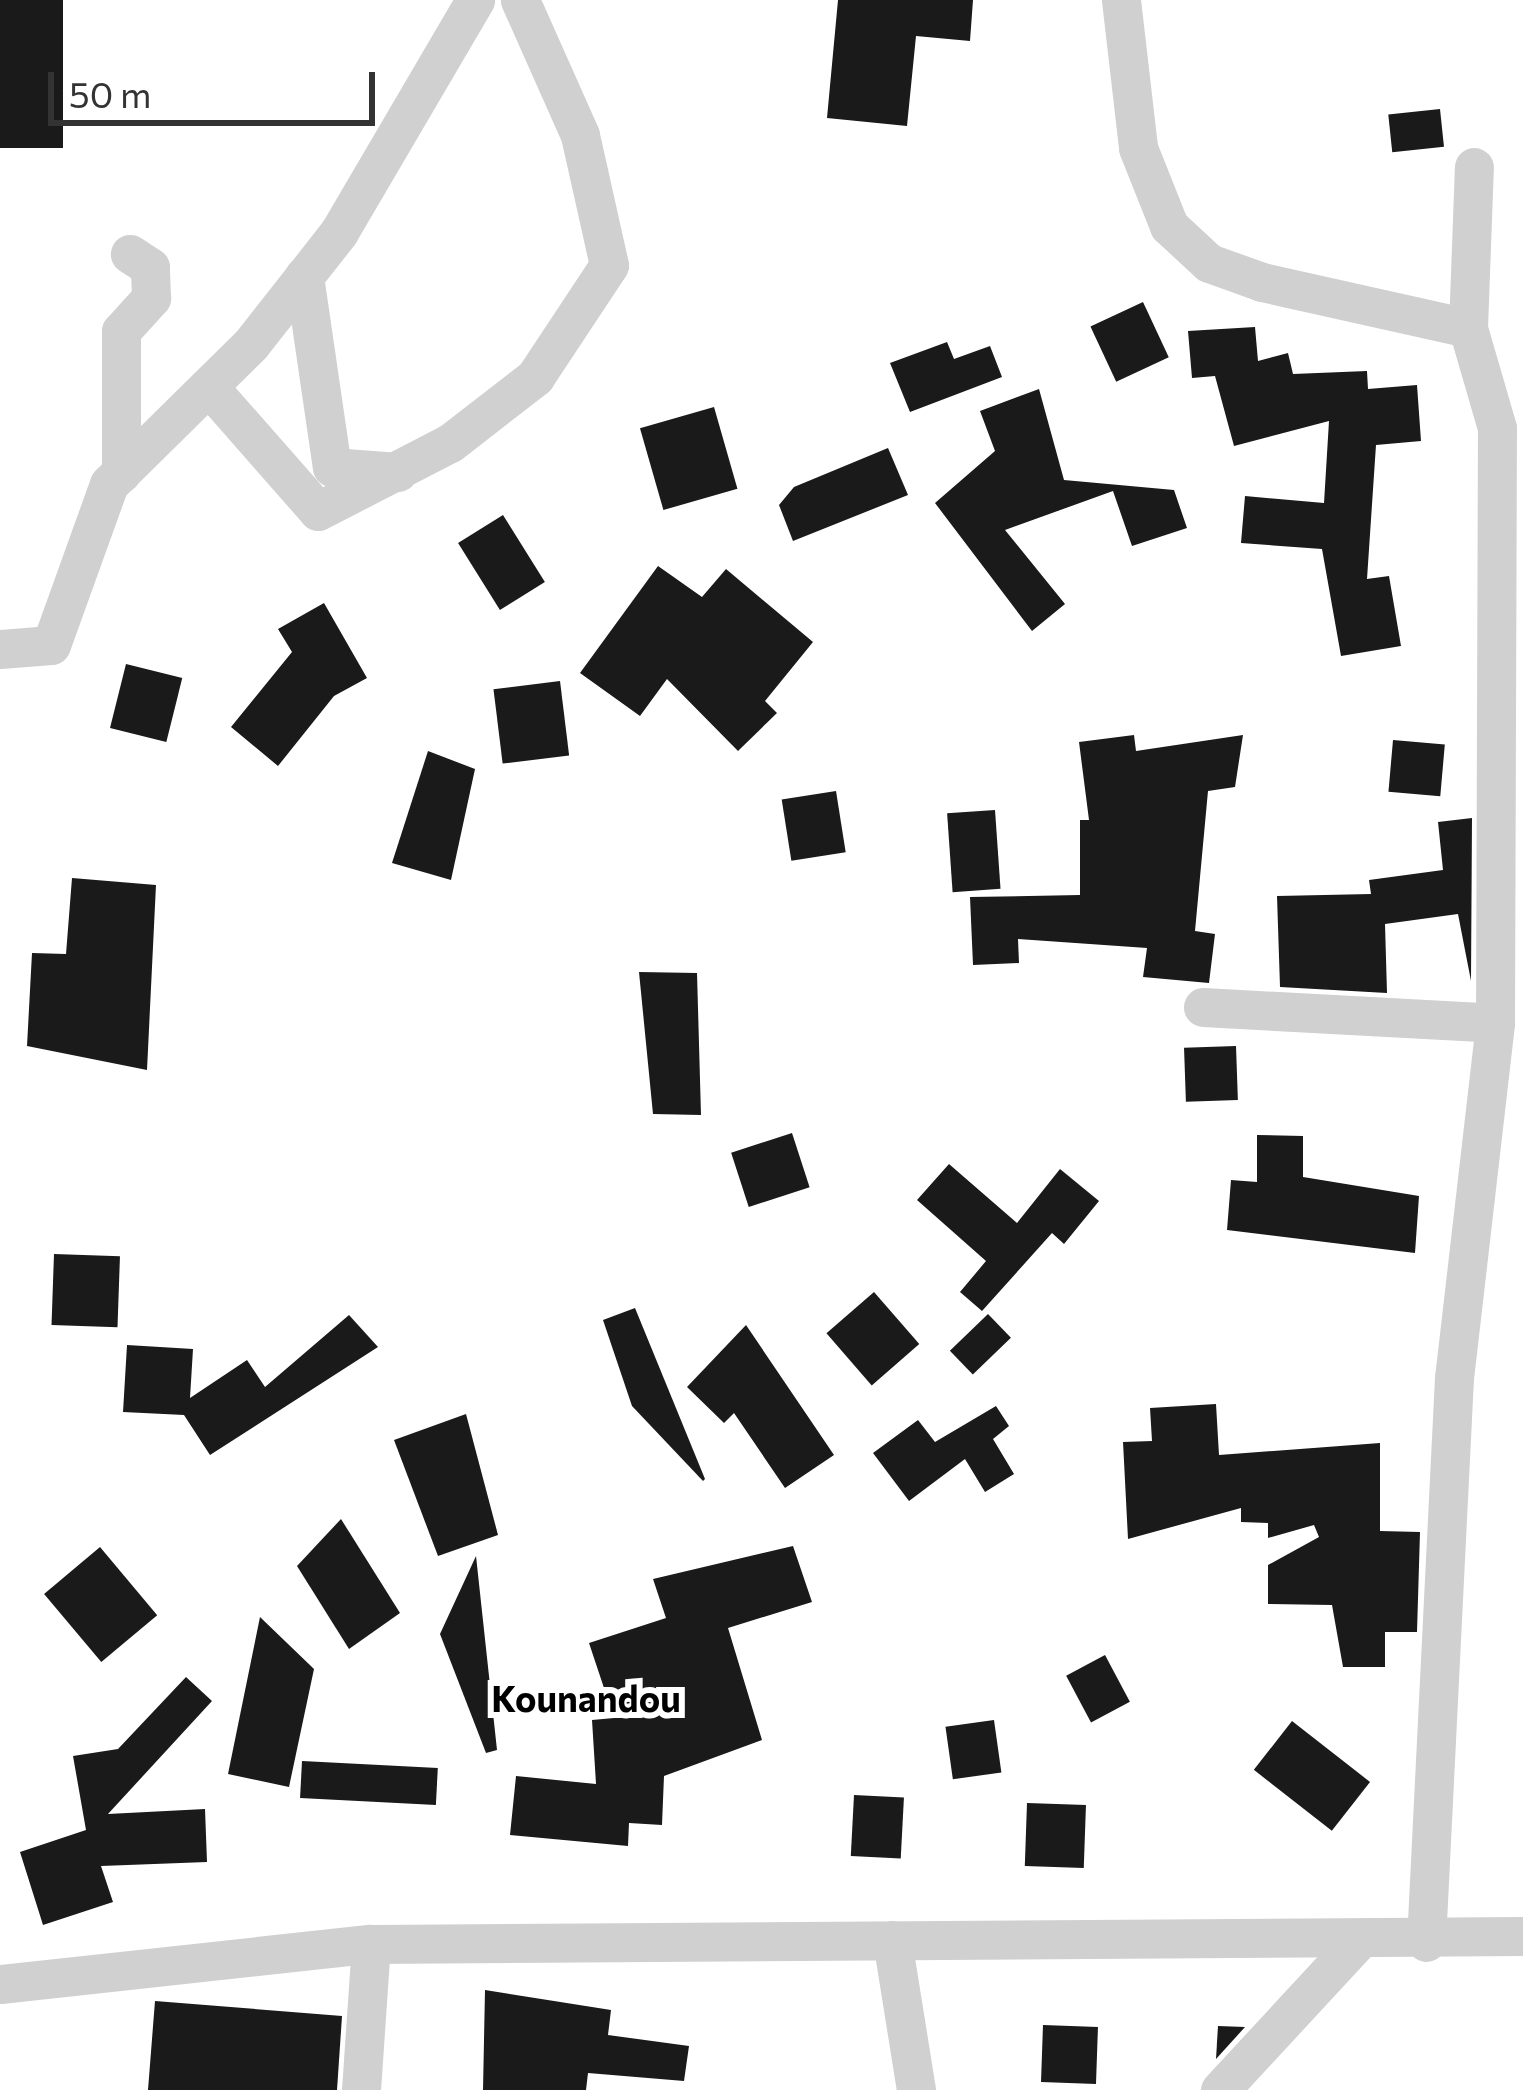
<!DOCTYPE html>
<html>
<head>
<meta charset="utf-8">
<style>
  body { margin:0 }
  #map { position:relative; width:1523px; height:2090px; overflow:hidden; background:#fff; font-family:Commissioner,sans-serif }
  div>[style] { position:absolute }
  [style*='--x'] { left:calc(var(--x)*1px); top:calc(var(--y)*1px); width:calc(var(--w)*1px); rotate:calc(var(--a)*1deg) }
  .building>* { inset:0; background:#1a1a1a; transform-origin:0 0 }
  .street>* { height:39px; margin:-19.5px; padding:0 19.5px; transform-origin:19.5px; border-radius:19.5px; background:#d0d0d0 }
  span { translate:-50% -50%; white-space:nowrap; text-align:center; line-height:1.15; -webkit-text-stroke:12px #fff; paint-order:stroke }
  .neighbourhood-label { font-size:36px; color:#000; font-weight:700 }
  .scale { position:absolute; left:48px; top:72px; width:327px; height:54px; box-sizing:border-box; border:6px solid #333; border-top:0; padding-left:15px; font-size:36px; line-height:42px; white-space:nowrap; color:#333; -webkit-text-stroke:9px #fff; paint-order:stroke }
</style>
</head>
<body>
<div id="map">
  <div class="building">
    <div style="left:0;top:0;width:63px;height:148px"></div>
    <div style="clip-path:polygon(838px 0,973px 0,970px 41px,916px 36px,907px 126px,827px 118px)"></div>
    <div style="left:1440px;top:109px;width:38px;height:52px;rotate:84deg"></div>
    <div style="left:1143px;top:302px;width:61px;height:58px;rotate:65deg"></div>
    <div style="clip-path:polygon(1255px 327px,1258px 361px,1288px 353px,1293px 374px,1367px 371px,1368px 389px,1417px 385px,1421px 441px,1376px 445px,1367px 579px,1389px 576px,1401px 646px,1341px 656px,1322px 549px,1241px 543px,1245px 496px,1324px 503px,1329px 421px,1234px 446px,1215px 376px,1192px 378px,1188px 331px)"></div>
    <div style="clip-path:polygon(947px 342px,954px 359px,990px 346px,1002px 377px,910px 412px,890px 363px)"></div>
    <div style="clip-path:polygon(1039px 389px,1064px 480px,1174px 490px,1187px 528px,1132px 546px,1113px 491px,1005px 530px,1065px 604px,1032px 631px,935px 503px,995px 451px,980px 411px)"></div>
    <div style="left:714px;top:407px;width:85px;height:77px;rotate:74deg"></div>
    <div style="clip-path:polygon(888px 448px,908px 495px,793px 541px,779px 505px,794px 487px)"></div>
    <div style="left:503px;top:515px;width:79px;height:53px;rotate:58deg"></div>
    <div style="clip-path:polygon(658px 566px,702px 597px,726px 569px,813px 642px,765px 701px,777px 713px,738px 751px,667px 679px,640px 716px,580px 673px)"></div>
    <div style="clip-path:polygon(324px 603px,367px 678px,334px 696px,278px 766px,231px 727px,292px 652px,278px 629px)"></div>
    <div style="left:126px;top:664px;width:58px;height:66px;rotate:14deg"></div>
    <div style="left:560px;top:681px;width:75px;height:67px;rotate:83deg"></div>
    <div style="clip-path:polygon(1134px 735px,1136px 751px,1243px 735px,1235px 787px,1208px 791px,1195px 931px,1215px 934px,1209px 983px,1143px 977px,1147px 948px,1018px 939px,1019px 963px,973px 965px,970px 897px,1080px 895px,1080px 820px,1089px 820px,1079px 742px)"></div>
    <div style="left:1393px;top:740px;width:52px;height:52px;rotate:5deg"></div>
    <div style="clip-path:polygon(428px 751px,475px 769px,451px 880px,392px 863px)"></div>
    <div style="left:836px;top:791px;width:62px;height:55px;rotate:81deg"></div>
    <div style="left:995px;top:810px;width:79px;height:48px;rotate:86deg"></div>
    <div style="clip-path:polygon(1472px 818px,1471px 981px,1458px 914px,1385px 924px,1387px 993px,1280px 987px,1277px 896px,1371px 894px,1369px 880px,1443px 870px,1438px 822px)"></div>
    <div style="clip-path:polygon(72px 878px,156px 885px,147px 1070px,27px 1046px,32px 953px,66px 954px)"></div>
    <div style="clip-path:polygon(639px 972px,697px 973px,701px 1115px,653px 1114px)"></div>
    <div style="left:1236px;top:1046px;width:54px;height:52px;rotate:88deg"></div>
    <div style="left:792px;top:1133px;width:57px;height:64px;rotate:72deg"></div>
    <div style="clip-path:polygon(1257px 1135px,1303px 1136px,1303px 1177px,1419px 1196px,1415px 1253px,1227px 1230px,1231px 1180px,1257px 1182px)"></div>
    <div style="clip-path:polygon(949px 1164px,1017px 1223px,1060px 1169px,1099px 1201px,1064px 1244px,1052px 1233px,982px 1311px,960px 1292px,986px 1261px,917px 1200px)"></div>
    <div style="left:54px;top:1254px;width:66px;height:71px;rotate:2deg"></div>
    <div style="left:874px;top:1292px;width:69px;height:63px;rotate:49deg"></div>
    <div style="clip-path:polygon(635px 1308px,705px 1479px,703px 1481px,632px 1406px,603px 1320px)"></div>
    <div style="left:988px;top:1314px;width:33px;height:53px;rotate:46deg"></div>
    <div style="clip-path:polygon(349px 1315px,378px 1347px,210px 1455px,184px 1415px,123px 1412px,127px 1345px,193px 1349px,190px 1398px,247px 1360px,265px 1387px)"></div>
    <div style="clip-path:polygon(746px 1325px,834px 1455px,785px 1488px,734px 1413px,724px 1423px,687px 1387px)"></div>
    <div style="clip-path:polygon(1216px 1404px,1219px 1455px,1380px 1443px,1380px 1531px,1420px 1532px,1417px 1632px,1385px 1632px,1385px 1667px,1343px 1667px,1332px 1605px,1268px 1604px,1268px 1565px,1319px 1537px,1314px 1525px,1268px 1538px,1268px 1523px,1241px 1522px,1241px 1508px,1128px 1539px,1123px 1442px,1152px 1441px,1150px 1408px)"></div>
    <div style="clip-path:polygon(996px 1406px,1009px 1426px,993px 1439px,1014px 1474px,985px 1492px,965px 1459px,909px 1501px,873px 1453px,918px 1420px,935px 1442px)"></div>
    <div style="clip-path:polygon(466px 1414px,498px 1535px,438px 1556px,394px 1440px)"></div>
    <div style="clip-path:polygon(341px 1519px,400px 1613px,349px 1649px,297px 1566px)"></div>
    <div style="clip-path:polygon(793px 1546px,812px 1602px,728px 1628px,762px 1740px,664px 1776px,662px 1825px,629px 1823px,628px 1846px,510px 1835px,516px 1776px,596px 1784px,592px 1720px,614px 1718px,589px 1643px,666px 1618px,653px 1579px)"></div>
    <div style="left:100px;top:1547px;width:89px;height:73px;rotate:50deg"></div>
    <div style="clip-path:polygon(476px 1556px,497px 1750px,486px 1753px,440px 1634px)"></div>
    <div style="clip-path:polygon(260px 1617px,314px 1669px,289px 1787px,228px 1774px)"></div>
    <div style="left:1105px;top:1655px;width:53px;height:44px;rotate:62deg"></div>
    <div style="clip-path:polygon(186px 1677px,212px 1701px,108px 1814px,205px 1809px,207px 1862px,101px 1866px,113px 1902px,43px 1925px,20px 1852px,86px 1830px,73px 1756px,118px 1749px)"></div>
    <div style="left:994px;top:1720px;width:53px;height:49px;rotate:82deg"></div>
    <div style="left:1292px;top:1721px;width:99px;height:62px;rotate:38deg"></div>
    <div style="left:302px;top:1761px;width:136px;height:37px;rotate:3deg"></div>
    <div style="left:854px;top:1795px;width:50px;height:61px;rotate:3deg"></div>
    <div style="left:1027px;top:1803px;width:59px;height:63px;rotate:2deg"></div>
    <div style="clip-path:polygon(485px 1990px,611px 2010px,608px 2035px,689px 2046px,684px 2081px,588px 2073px,586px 2090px,483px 2090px)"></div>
    <div style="clip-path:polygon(155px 2001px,342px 2016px,337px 2090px,148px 2090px)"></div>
    <div style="left:1043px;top:2025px;width:55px;height:57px;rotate:2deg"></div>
    <div style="clip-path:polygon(1218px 2026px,1245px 2027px,1216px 2059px)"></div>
  </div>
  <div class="street">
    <div style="--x:1121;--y:0;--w:149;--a:83.4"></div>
    <div style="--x:1138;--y:148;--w:84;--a:68.3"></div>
    <div style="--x:1169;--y:226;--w:54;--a:42.8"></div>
    <div style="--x:1209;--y:263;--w:56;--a:19.7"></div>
    <div style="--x:1262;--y:282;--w:211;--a:12.6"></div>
    <div style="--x:304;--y:276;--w:193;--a:81.7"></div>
    <div style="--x:332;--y:467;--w:66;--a:4.3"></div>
    <div style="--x:209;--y:387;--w:165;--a:48.7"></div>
    <div style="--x:318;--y:511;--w:148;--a:-27.3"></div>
    <div style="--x:450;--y:443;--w:108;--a:-37.8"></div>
    <div style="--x:535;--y:377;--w:134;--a:-56.5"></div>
    <div style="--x:609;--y:265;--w:133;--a:-102.6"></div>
    <div style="--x:580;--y:135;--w:148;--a:-114"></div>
    <div style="--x:121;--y:473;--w:142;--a:-90"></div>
    <div style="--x:121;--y:331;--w:45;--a:-47.7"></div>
    <div style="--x:151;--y:298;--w:31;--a:-92"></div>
    <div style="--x:150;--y:267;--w:24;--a:-147"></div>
    <div style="--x:0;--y:649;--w:51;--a:-4.5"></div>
    <div style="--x:51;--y:645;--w:171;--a:-70.2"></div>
    <div style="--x:109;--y:484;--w:199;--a:-44.6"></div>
    <div style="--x:251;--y:344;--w:142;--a:-51.8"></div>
    <div style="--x:339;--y:232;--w:269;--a:-59.6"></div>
    <div style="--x:1203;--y:1007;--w:292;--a:3.1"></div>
    <div style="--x:892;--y:1940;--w:152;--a:80.9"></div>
    <div style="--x:1426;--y:1942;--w:565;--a:-87.16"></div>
    <div style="--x:1454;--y:1378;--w:357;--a:-83.4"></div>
    <div style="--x:1495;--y:1023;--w:595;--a:-89.81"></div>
    <div style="--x:1497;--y:428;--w:104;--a:-106.2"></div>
    <div style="--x:1468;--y:328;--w:161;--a:-87.9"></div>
    <div style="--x:0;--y:1984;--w:373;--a:-6.2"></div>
    <div style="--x:371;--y:1944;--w:1152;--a:-0.4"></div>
    <div style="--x:361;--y:2090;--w:146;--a:-86.1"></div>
    <div style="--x:1220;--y:2090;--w:202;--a:-47.2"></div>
  </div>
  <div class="neighbourhood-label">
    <span style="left:586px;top:1698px">Kounandou</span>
  </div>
  <div class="scale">50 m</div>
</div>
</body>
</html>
